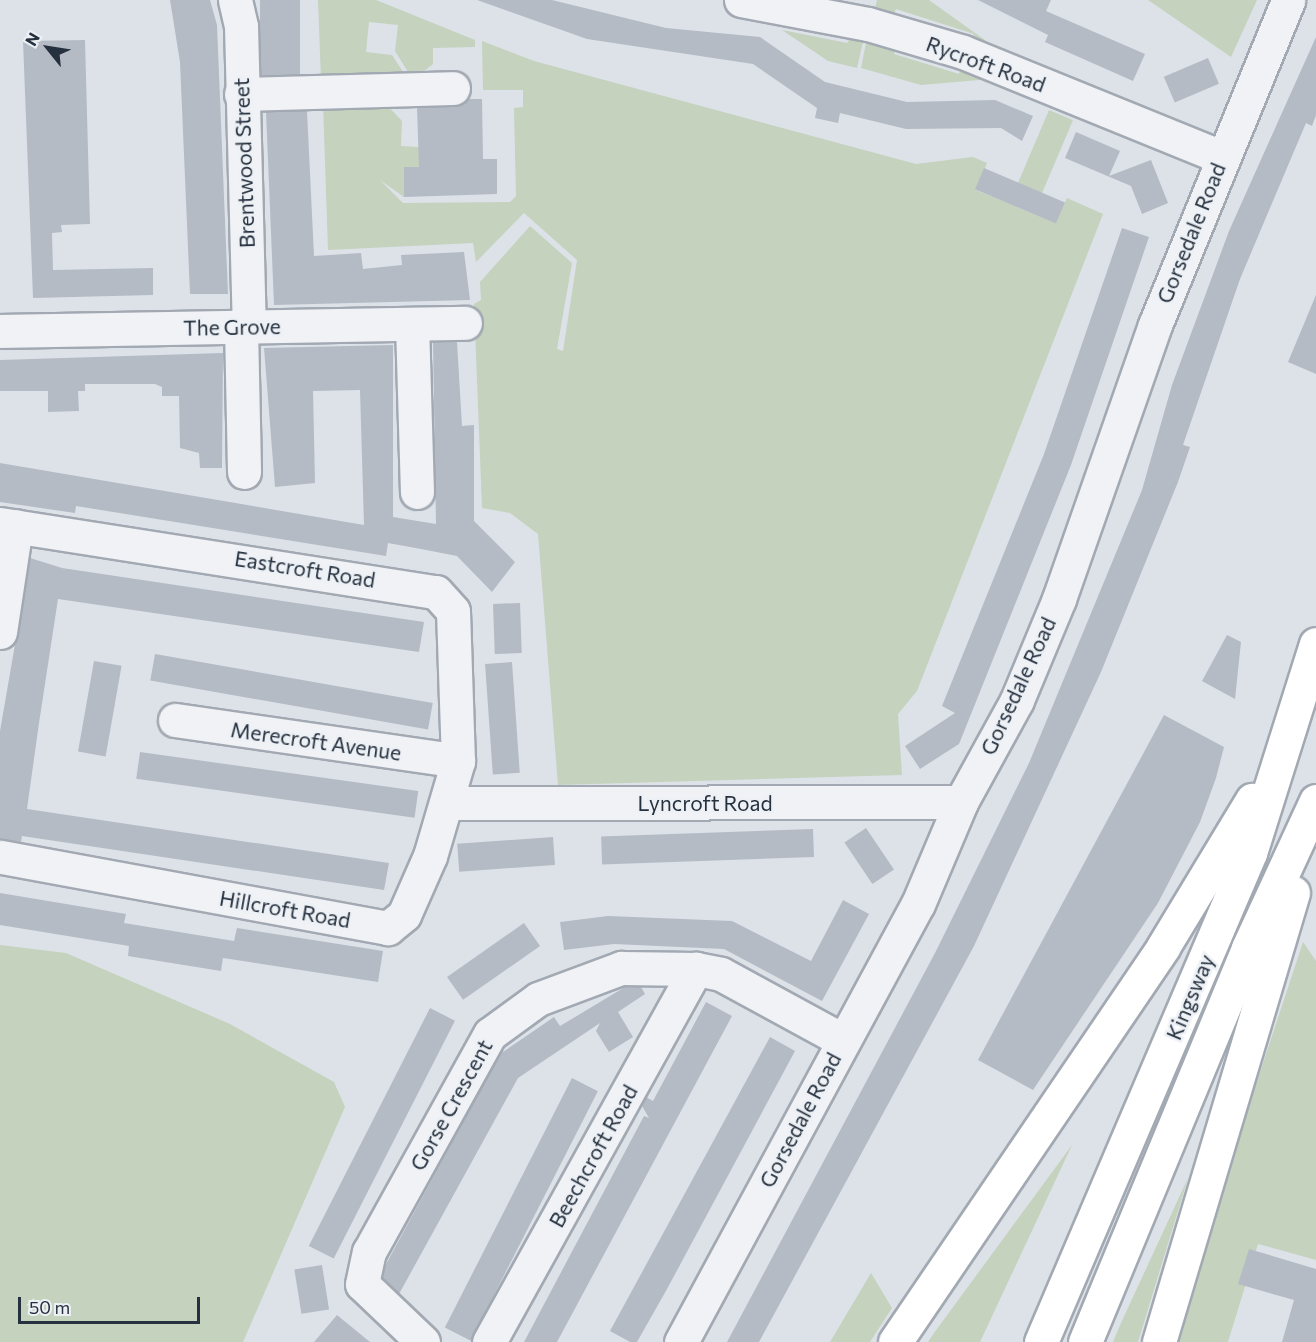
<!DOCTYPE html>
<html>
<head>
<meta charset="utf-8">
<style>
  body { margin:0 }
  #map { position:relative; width:1316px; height:1342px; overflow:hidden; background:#dde2e8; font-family:Commissioner,sans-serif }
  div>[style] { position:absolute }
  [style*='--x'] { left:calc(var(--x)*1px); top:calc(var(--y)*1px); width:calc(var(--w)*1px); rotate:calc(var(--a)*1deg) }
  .green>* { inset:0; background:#c4d2be; transform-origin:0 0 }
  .building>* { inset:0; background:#b4bbc5; transform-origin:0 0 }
  .roads { filter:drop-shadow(2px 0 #a2a9b2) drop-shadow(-2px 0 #a2a9b2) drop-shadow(0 2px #a2a9b2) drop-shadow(0 -2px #a2a9b2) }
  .minor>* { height:33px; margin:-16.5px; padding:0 16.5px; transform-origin:16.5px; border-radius:16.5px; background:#f0f2f6 }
  .highway>* { height:33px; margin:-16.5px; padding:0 16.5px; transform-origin:16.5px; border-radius:16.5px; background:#fff }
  span { translate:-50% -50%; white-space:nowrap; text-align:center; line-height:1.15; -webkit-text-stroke:5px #edf1f5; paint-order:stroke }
  .street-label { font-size:21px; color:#26313f }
  .north { position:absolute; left:18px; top:18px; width:60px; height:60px; -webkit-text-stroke:4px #edf1f5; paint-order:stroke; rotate:300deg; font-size:16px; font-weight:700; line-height:24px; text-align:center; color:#26313f }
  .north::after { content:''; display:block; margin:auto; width:21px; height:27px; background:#26313f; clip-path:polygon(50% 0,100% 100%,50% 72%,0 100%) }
  .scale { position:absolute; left:18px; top:1297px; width:182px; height:27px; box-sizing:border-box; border:3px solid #26313f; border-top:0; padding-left:8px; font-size:18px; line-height:21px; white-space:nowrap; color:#26313f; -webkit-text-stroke:4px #edf1f5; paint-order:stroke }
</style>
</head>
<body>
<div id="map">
  <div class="green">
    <div style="clip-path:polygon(318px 0,376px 0,475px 40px,475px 47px,433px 48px,433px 64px,413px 80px,395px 51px,398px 25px,369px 22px,366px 52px,392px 55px,409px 81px,321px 81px)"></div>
    <div style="clip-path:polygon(877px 0,929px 0,996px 48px,972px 40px,974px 34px,896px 9px,892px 18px,874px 13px)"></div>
    <div style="clip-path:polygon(1148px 0,1257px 0,1231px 57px)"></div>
    <div style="clip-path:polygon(782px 30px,847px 43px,853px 34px,864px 37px,857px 68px,828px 61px)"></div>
    <div style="clip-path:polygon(867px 38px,896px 46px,894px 54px,959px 74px,962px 66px,991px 79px,921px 85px,861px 68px)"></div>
    <div style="clip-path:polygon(482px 41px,534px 61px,916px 164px,973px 157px,987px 163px,976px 190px,1056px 223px,1067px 198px,1103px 214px,917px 691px,898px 714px,902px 775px,558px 785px,538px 534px,510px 513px,482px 508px,474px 304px,481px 300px,480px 282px,530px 226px,572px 263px,557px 349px,563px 351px,577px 260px,524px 213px,476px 262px,473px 243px,328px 250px,323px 103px,384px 102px,402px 121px,401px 146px,419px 147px,419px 167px,404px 167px,404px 197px,380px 180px,403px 203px,510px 202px,516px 196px,514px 108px,523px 107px,523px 90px,483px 90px)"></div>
    <div style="left:1049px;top:110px;width:26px;height:79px;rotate:23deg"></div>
    <div style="clip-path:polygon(1303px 942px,1316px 961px,1316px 1260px,1258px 1244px,1228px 1342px,1171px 1342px)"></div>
    <div style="clip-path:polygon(0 945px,66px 953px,230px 1024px,334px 1082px,345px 1107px,243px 1342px,0 1342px)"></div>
    <div style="clip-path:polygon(1072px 1145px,980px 1342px,928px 1342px,934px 1333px)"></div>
    <div style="clip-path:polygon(1188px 1178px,1138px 1342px,1113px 1342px,1121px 1323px)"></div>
    <div style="clip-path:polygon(871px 1273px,892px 1308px,870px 1342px,830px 1342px)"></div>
  </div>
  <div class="building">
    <div style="clip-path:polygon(170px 0,210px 0,217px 25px,228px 294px,190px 294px,180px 62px)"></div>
    <div style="left:260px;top:0;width:40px;height:75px"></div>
    <div style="clip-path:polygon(477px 0,552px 0,666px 28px,760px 37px,825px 82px,907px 102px,995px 100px,1033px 116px,1022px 141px,1001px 128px,906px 129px,840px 113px,838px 123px,815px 118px,817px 108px,753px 64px,587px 39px)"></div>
    <div style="clip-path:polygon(978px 0,1051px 0,1046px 11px,1145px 54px,1133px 81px,1045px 42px,1048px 35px)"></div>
    <div style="clip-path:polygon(1316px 37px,1316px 115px,1312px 126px,1306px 123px,1240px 279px,1183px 445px,1190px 447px,1178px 482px,1101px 672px,974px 946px,759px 1342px,727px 1342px,935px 953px,1029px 763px,1142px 490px,1172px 385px,1229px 231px)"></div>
    <div style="clip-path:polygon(85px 40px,90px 224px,61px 225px,62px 232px,52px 233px,53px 270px,153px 268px,153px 295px,33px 298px,23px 41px)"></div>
    <div style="left:1208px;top:58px;width:28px;height:48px;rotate:67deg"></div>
    <div style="clip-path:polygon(467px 99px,482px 99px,483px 159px,497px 159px,497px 194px,404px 197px,404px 167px,419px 167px,417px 108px,454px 107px)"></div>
    <div style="clip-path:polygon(307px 111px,314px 256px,361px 253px,363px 269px,402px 265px,401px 255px,464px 252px,470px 300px,274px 305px,266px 112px)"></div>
    <div style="clip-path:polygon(1076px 132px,1120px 151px,1109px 176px,1151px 160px,1168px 203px,1142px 214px,1131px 186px,1065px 158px)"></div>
    <div style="left:984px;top:168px;width:88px;height:23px;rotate:23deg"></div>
    <div style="clip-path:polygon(1122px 228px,1149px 237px,1071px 465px,959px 744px,920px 769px,905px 746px,955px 713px,942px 706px,1044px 454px)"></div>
    <div style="clip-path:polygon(1316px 295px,1316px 374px,1288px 362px)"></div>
    <div style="clip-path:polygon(433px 342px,457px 342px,462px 426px,474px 425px,474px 521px,515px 562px,492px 592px,457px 556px,421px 549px,388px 543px,386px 556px,76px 506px,75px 513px,0 502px,0 463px,364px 525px,360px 390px,313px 391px,315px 483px,275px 487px,264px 348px,393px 345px,393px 517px,436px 524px)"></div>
    <div style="clip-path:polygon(223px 353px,222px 468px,200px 468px,199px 453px,180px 448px,179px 396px,162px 396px,162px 387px,155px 384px,85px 384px,85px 391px,78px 391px,79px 411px,48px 412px,48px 391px,0 391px,0 360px)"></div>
    <div style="clip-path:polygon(30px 558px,62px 568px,424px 622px,419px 652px,58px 599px,39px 723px,27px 809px,389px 863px,384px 890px,22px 836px,21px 842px,0 839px,0 731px)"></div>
    <div style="left:520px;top:603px;width:50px;height:27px;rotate:88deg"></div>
    <div style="clip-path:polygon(1227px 635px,1241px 642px,1235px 699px,1202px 681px)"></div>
    <div style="left:155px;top:654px;width:282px;height:27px;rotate:10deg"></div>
    <div style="left:94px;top:661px;width:28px;height:92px;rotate:10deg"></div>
    <div style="left:512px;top:662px;width:111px;height:27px;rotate:86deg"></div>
    <div style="clip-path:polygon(1164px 715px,1224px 747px,1216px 778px,1200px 822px,1158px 903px,1033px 1090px,978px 1060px)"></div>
    <div style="left:140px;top:752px;width:281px;height:27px;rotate:8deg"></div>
    <div style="left:866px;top:828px;width:50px;height:26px;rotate:56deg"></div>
    <div style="left:813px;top:829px;width:28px;height:212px;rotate:88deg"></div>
    <div style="left:553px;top:837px;width:28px;height:96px;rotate:86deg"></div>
    <div style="clip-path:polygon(0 893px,126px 914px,124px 923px,234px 941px,237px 928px,383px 951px,378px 982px,223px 958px,221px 971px,128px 956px,129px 946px,0 925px)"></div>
    <div style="clip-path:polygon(843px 900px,869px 914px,822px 1001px,724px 949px,614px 944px,564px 950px,560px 922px,608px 916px,732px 921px,811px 961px)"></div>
    <div style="left:524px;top:923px;width:28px;height:94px;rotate:55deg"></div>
    <div style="clip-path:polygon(625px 987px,641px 987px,645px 994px,618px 1012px,633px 1037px,609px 1052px,596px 1031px,600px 1023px,518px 1078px,399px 1294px,383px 1278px,385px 1266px,500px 1054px,554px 1017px,560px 1026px)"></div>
    <div style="clip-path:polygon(706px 1002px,732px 1016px,557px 1342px,524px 1342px,644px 1116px,649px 1118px,642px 1106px,646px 1097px,653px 1101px)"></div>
    <div style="left:430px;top:1008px;width:28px;height:267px;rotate:27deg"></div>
    <div style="clip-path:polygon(770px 1037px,795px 1051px,667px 1289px,637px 1342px,630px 1342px,610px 1331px)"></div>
    <div style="left:572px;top:1078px;width:29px;height:280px;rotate:27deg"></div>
    <div style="clip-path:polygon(1249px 1249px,1316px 1269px,1316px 1342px,1282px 1342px,1294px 1300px,1238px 1284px)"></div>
    <div style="left:322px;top:1265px;width:45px;height:28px;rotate:81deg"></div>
    <div style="clip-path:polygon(337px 1315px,370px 1342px,314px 1342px)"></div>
  </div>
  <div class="roads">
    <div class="minor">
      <div style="--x:235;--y:0;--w:27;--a:77"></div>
      <div style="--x:241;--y:26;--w:301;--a:88.5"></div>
      <div style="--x:741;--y:0;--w:129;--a:10.7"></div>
      <div style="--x:868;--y:24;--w:99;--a:16.4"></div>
      <div style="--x:963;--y:52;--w:279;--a:22.1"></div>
      <div style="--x:241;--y:94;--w:212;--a:-1.6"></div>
      <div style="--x:412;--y:324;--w:168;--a:88.3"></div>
      <div style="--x:241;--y:327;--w:145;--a:88.8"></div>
      <div style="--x:0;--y:331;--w:465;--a:-1"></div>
      <div style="--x:0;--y:524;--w:441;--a:8.9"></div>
      <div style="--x:436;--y:592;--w:25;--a:48"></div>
      <div style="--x:453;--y:611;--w:150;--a:88.1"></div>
      <div style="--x:458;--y:761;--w:99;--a:106.4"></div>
      <div style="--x:430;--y:856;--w:64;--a:113.8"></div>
      <div style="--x:404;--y:915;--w:21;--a:141"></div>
      <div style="--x:388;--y:928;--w:394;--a:-169.6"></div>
      <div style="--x:0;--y:632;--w:107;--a:-81.4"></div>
      <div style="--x:175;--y:720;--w:286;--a:8.2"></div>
      <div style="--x:449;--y:803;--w:512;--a:-0.11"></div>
      <div style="--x:423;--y:1342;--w:84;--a:-136.4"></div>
      <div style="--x:362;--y:1284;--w:33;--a:-78"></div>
      <div style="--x:369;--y:1252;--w:249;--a:-61"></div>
      <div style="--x:490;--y:1034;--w:59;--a:-36.1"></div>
      <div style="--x:538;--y:999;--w:89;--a:-20.5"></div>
      <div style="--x:621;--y:968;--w:75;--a:0.8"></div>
      <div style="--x:696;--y:969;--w:25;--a:11"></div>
      <div style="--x:721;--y:974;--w:138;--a:28.6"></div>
      <div style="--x:489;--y:1342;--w:427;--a:-61"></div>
      <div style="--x:681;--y:1342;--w:498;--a:-61.6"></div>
      <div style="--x:918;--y:904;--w:111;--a:-67.1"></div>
      <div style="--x:961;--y:802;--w:116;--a:-61.2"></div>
      <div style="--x:1017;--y:700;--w:109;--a:-67.4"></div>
      <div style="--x:1059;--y:599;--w:290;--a:-70.7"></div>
      <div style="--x:1155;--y:325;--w:351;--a:-67.7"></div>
    </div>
    <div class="highway">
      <div style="--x:895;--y:1342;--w:477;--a:-55.8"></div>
      <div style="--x:1163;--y:947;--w:172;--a:-58.8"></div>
      <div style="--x:1041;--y:1342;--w:532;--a:-66.86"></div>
      <div style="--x:1250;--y:853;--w:219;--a:-72.5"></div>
      <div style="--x:1085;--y:1342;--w:426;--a:-67.5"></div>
      <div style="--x:1248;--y:948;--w:162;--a:-65.2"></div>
      <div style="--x:1159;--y:1342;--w:469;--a:-73.4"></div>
    </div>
  </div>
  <div class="street-label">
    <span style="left:986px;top:64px;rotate:20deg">Rycroft Road</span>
    <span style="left:244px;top:163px;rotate:-92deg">Brentwood Street</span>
    <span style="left:1191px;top:233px;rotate:-68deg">Gorsedale Road</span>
    <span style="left:232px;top:327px;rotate:-1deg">The Grove</span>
    <span style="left:305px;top:569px;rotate:9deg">Eastcroft Road</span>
    <span style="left:1018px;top:686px;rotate:-65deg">Gorsedale Road</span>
    <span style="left:316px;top:741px;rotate:8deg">Merecroft Avenue</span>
    <span style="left:705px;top:803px">Lyncroft Road</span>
    <span style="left:285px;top:909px;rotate:10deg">Hillcroft Road</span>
    <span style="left:1190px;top:997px;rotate:-67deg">Kingsway</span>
    <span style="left:451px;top:1105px;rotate:-61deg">Gorse Crescent</span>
    <span style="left:800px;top:1120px;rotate:-62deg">Gorsedale Road</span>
    <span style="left:593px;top:1156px;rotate:-61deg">Beechcroft Road</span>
  </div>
  <div class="north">N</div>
  <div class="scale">50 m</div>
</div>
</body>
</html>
